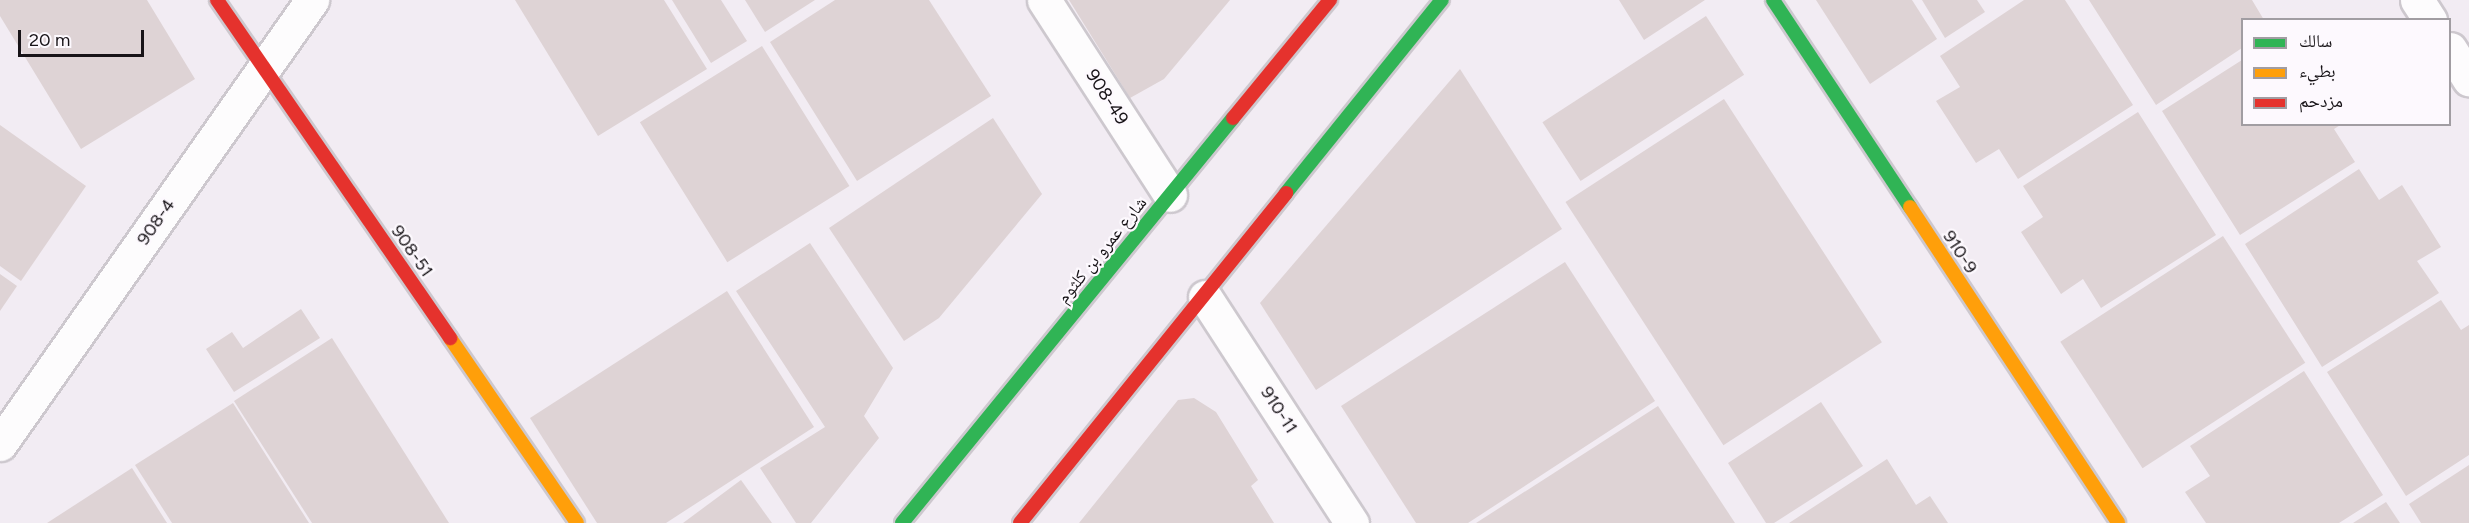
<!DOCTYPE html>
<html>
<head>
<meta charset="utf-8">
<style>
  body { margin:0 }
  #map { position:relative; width:2469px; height:523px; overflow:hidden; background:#f2ecf3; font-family:Figtree,"Noto Naskh Arabic",sans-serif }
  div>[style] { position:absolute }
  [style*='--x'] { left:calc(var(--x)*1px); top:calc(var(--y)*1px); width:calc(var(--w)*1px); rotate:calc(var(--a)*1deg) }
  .building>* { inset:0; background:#ded3d5; transform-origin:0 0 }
  .roads { filter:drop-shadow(2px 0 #cdc8ce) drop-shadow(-2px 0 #cdc8ce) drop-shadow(0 2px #cdc8ce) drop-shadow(0 -2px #cdc8ce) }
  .street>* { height:33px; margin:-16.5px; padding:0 16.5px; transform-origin:16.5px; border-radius:16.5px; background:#fdfcfd }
  .fast>* { height:14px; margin:-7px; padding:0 7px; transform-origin:7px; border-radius:7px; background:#30b455 }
  .slow>* { height:14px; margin:-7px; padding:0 7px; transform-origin:7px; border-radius:7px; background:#ff9f0a }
  .jam>* { height:14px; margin:-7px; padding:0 7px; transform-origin:7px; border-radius:7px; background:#e5322d }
  span { translate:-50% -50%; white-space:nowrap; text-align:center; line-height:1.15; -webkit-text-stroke:4.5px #fdf9fe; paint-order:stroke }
  .street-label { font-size:18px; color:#171317 }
  .legend { position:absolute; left:2241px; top:18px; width:210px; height:108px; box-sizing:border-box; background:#fdf9fe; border:2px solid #a19da2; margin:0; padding:8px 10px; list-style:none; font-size:18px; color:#171317 }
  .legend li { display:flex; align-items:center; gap:12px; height:30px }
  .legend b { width:30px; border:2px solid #a19da2 }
  .scale { position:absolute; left:18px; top:30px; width:126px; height:27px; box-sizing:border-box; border:3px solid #171317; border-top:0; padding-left:8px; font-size:18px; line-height:21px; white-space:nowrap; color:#171317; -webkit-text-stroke:4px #fdf9fe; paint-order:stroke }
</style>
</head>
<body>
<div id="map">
  <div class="building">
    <div style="clip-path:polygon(0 0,147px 0,195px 79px,81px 149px,0 16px)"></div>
    <div style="clip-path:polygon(515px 0,664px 0,707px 69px,598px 136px)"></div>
    <div style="clip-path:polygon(672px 0,721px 0,747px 41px,711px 63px)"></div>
    <div style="clip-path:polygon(745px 0,815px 0,765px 32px)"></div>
    <div style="clip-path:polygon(835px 0,929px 0,991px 96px,857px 181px,770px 42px)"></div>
    <div style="clip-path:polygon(1069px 0,1230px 0,1164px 79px,1130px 98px)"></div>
    <div style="clip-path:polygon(1619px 0,1705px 0,1644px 40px)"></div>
    <div style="clip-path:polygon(1816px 0,1912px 0,1937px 39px,1870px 84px)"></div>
    <div style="clip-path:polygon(1922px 0,1977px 0,1985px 12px,1945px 38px)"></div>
    <div style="clip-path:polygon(2024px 0,2065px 0,2133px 105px,2018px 179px,1999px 149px,1976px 163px,1936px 101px,1960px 87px,1940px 56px)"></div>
    <div style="clip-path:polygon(2089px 0,2252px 0,2264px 20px,2242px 20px,2242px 48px,2156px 105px)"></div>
    <div style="left:1706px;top:16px;width:70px;height:195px;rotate:57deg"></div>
    <div style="left:762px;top:46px;width:165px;height:144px;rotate:58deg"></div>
    <div style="clip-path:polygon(2242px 60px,2242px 124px,2342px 124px,2334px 129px,2355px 162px,2240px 235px,2162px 111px)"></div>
    <div style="clip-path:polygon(1460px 69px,1562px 229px,1316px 390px,1260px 303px)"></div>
    <div style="left:1724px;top:99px;width:290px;height:189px;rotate:57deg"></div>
    <div style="clip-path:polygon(2138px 112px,2216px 235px,2101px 308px,2083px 279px,2061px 294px,2021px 232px,2043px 217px,2023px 186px)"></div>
    <div style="clip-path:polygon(993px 118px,1042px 194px,939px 318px,904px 341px,829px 228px)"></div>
    <div style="clip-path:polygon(0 125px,86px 186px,21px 281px,0 266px)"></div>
    <div style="clip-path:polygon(2359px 169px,2379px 200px,2402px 185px,2441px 247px,2417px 261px,2439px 293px,2322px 367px,2245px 244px)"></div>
    <div style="left:2223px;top:236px;width:151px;height:194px;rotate:57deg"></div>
    <div style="clip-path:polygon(810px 243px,893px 368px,864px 416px,879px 438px,811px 523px,796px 523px,760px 468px,825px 427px,736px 291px)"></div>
    <div style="clip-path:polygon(1565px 262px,1655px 401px,1468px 523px,1416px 523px,1341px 406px)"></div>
    <div style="clip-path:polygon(0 274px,17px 286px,0 311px)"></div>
    <div style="clip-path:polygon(727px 291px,814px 427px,666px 523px,597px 523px,530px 418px)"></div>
    <div style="clip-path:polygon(2441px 300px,2461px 330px,2469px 325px,2469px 455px,2406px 496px,2327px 372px)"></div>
    <div style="clip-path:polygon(301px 309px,320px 338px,234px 392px,206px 349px,232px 332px,243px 348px)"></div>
    <div style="clip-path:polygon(332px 338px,449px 523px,312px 523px,234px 401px)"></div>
    <div style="clip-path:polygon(2304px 371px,2383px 495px,2339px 523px,2206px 523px,2185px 492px,2210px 476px,2190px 446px)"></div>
    <div style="clip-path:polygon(1194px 398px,1216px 412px,1258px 480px,1251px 486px,1274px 523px,1079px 523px,1178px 400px)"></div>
    <div style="clip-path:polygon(1821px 402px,1863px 466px,1774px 523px,1766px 523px,1728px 463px)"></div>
    <div style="clip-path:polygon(233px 403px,309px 523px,172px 523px,135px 465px)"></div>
    <div style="clip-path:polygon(1658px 406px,1735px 523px,1476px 523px)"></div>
    <div style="clip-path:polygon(1887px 459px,1916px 505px,1930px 496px,1948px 523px,1789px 523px)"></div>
    <div style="clip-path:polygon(2469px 465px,2469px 523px,2421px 523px,2409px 504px)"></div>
    <div style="clip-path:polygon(132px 468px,167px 523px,47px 523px)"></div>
    <div style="clip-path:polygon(741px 480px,772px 523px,683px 523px)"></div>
    <div style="clip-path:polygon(2386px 502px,2400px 523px,2353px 523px)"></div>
  </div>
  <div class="roads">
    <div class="street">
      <div style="--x:1044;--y:0;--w:232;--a:57.1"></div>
      <div style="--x:2417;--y:0;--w:24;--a:57"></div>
      <div style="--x:2450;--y:49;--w:36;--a:58"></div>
      <div style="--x:1205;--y:297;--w:270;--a:57"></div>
      <div style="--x:0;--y:444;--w:543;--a:-54.9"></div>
    </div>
    <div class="fast">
      <div style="--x:1773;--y:0;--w:248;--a:56.5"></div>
      <div style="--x:1286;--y:193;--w:248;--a:-51.1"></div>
      <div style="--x:902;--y:523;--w:523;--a:-50.74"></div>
    </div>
    <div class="slow">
      <div style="--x:1910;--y:207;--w:378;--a:56.6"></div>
      <div style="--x:450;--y:338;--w:224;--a:55.5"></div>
    </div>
    <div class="jam">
      <div style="--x:217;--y:0;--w:411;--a:55.4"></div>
      <div style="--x:1233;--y:118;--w:153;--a:-50.6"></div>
      <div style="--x:1020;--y:523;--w:424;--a:-51.1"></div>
    </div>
  </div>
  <div class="street-label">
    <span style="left:1107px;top:97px;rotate:57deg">908-49</span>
    <span style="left:156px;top:222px;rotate:-55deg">908-4</span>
    <span style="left:1102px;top:250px;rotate:-51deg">شارع عمرو بن كلثوم</span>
    <span style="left:412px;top:251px;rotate:55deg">908-51</span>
    <span style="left:1960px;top:252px;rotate:57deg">910-9</span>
    <span style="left:1279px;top:410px;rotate:57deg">910-11</span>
  </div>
  <ul class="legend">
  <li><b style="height:8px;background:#30b455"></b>سالك</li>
  <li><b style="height:8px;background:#ff9f0a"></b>بطيء</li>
  <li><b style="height:8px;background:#e5322d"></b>مزدحم</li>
  </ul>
  <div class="scale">20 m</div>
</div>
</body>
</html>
